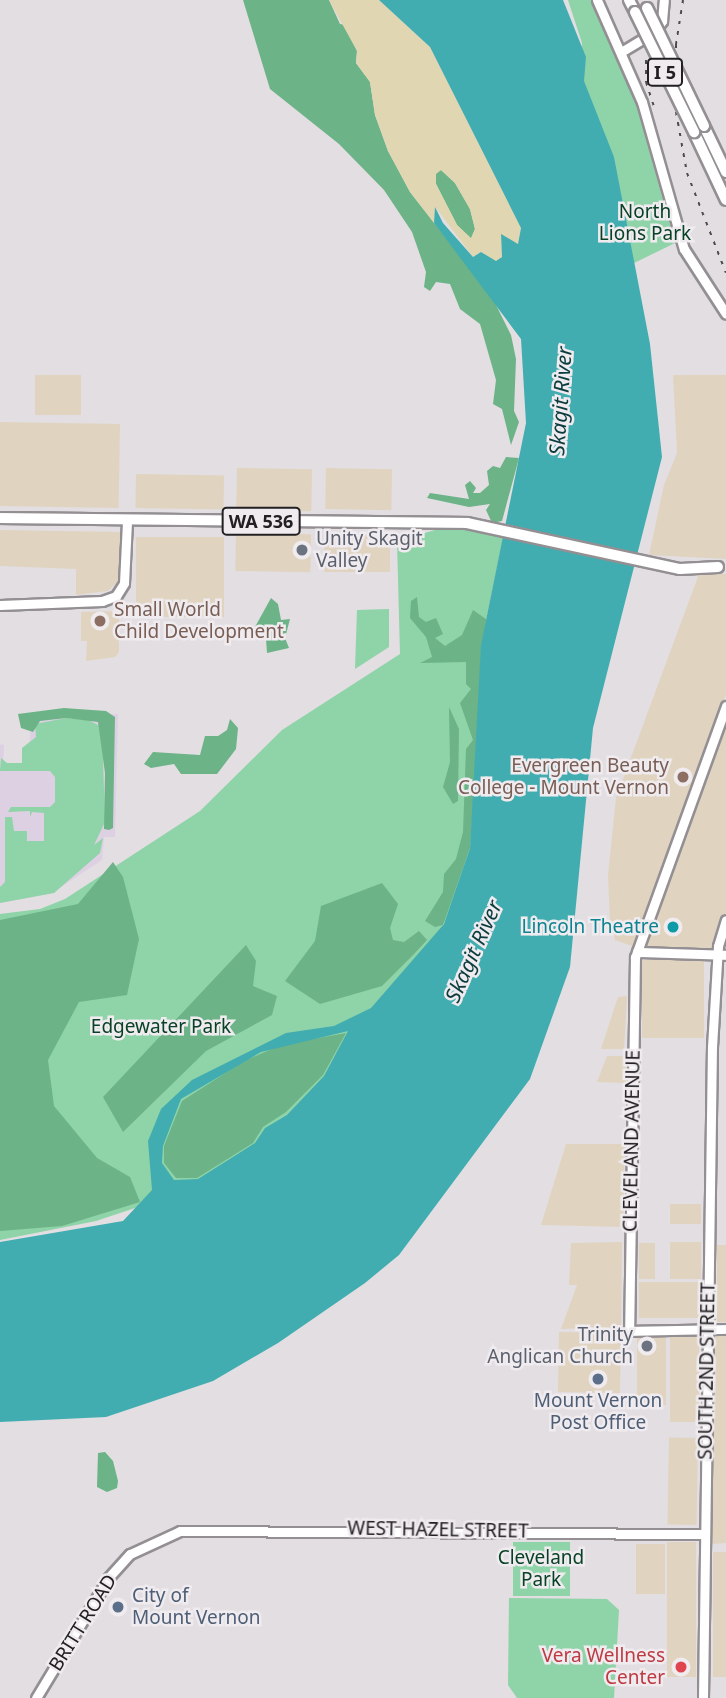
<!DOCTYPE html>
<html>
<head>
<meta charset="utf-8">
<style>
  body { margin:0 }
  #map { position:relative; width:726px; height:1698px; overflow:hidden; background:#e2dee2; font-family:"Noto Sans",sans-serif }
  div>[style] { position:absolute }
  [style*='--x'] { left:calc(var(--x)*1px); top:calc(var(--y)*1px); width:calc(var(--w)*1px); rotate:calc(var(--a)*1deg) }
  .commercial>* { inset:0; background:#e0d4c0; transform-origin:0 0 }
  .education>* { inset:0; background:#ded0e3 }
  .green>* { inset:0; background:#8fd3a8; transform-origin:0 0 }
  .forest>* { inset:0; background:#6cb387 }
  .sand>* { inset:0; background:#e0d6b1 }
  .water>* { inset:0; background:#42adb0 }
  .roads { filter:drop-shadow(2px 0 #938f93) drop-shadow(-2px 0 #938f93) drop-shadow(0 2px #938f93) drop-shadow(0 -2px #938f93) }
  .secondary>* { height:9px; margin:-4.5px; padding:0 4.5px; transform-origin:4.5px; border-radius:4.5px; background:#fff }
  .primary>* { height:10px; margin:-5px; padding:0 5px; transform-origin:5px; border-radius:5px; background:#fff }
  .highway>* { height:10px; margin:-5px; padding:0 5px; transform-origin:5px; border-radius:5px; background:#fff }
  .rail>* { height:2px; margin-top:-1px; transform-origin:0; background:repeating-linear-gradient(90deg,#4d4b4d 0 3.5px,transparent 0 10.5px) }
  .bridges { filter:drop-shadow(2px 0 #938f93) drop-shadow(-2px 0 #938f93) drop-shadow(0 2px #938f93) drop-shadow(0 -2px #938f93) }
  .highway-bridge>* { height:10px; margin:-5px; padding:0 5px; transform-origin:5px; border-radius:5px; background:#fff }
  .dots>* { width:19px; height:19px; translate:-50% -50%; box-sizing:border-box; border:4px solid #efebef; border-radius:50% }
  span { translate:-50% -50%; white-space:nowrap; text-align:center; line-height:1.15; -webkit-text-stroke:5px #efebef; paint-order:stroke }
  .shield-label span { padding:2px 5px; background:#efebef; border:2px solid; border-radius:5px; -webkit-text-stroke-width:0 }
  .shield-label { font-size:18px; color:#222022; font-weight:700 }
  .park-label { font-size:19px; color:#084226 }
  .worship-label { font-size:19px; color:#5b616d }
  .left { translate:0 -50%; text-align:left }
  .right { translate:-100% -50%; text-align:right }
  .education-label { font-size:19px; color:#785e54 }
  .culture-label { font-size:19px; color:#0d838f }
  .street-label { font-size:19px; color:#222022 }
  .service-label { font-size:19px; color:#4e5e75 }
  .health-label { font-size:19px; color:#be3a42 }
  .water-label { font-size:21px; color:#0b3d3f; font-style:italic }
</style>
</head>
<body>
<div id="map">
  <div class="commercial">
    <div style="left:35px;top:375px;width:46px;height:40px"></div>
    <div style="clip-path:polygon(673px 375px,726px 375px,726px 559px,649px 555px,664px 485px,677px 453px)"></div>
    <div style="left:120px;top:424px;width:84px;height:120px;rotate:91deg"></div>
    <div style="left:237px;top:468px;width:75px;height:42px;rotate:1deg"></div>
    <div style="left:326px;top:468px;width:66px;height:41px;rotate:1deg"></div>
    <div style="left:136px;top:474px;width:88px;height:34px;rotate:1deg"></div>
    <div style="clip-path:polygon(0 530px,121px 532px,118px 581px,108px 591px,76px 595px,76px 569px,0 566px)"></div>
    <div style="left:236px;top:533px;width:75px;height:38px;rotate:1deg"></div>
    <div style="left:324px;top:535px;width:66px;height:37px"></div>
    <div style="left:136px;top:537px;width:88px;height:80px"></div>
    <div style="clip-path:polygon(699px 574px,726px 574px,726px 694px,632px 946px,615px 940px,610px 918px,608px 876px,616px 798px)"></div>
    <div style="clip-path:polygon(119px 611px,119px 652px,115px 657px,86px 661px,87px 641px,81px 641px,81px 612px)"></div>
    <div style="clip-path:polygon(726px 728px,726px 912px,714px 948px,646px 947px)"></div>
    <div style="left:642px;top:960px;width:62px;height:78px"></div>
    <div style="clip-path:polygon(627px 996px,624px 1049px,601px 1049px,618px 997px)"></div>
    <div style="clip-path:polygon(607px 1056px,627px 1056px,627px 1083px,597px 1082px)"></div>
    <div style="clip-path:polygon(566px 1144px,625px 1144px,623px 1227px,541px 1225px)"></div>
    <div style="left:701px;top:1204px;width:20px;height:31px;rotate:90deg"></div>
    <div style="clip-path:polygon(622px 1242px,621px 1327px,561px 1329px,577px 1285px,569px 1285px,571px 1243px)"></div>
    <div style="left:670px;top:1242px;width:31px;height:37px"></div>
    <div style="left:639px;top:1243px;width:16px;height:36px"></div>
    <div style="left:717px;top:1245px;width:9px;height:77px"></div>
    <div style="left:700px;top:1282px;width:36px;height:61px;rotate:90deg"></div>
    <div style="left:621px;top:1333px;width:60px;height:62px;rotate:91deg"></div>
    <div style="left:670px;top:1336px;width:29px;height:86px"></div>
    <div style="clip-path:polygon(715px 1336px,726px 1336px,726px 1543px,712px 1544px)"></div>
    <div style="left:637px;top:1337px;width:29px;height:68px"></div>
    <div style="left:698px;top:1438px;width:87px;height:29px;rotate:91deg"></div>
    <div style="left:667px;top:1542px;width:29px;height:135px"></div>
    <div style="left:636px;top:1544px;width:29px;height:50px"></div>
    <div style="left:726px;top:1552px;width:125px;height:13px;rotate:90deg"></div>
  </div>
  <div class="education">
    <div style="clip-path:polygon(118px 714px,115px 837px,104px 837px,102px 860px,52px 893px,0 903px,0 744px,4px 745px,3px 770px,28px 770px,31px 716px)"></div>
  </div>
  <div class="green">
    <div style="clip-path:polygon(568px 0,591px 0,636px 103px,675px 243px,630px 265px,582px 93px,582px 43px)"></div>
    <div style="clip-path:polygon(459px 523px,505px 529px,481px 645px,477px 820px,452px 910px,383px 1023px,225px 1178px,96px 1221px,0 1240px,0 914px,40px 909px,65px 899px,200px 811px,282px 730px,400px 654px,397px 541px)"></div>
    <div style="clip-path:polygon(389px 609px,389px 647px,355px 669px,357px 610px)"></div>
    <div style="clip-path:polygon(66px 718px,88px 720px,102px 727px,105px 822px,94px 845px,103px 838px,100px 853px,54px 893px,0 903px,0 887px,5px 882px,5px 817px,12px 817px,14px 831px,27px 831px,27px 841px,44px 841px,44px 813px,32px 812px,30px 817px,30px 811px,8px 812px,11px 807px,50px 807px,55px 802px,55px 777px,50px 771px,0 771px,1px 758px,7px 763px,22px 763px,22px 748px,36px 737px,35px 724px)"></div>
    <div style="left:513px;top:1542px;width:57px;height:54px"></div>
    <div style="clip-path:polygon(509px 1598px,607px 1599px,619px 1610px,614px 1698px,517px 1698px,508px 1685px)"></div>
  </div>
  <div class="forest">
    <div style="clip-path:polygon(243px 0,329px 0,340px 24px,346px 25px,357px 51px,356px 63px,370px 82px,375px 115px,388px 151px,410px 192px,492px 297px,511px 335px,516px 359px,514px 411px,519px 422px,511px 445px,502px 409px,493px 404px,496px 380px,480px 324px,460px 309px,450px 284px,436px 282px,430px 291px,424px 287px,426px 272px,412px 232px,384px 190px,339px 144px,270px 89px)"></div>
    <div style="clip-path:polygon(441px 170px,455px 183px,470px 209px,475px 229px,471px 239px,457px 225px,436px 184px,436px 173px)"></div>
    <div style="clip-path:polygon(506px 457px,519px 458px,502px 521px,492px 523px,486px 510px,490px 504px,469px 507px,427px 498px,430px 493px,469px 499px,465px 485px,470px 481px,476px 488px,473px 493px,480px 493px,489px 485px,487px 471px,493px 466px,500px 468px)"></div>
    <div style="clip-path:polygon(417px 597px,419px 617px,426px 622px,436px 618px,443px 634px,435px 638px,445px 646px,462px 635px,473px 610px,486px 619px,470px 848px,443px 925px,435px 927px,425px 921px,443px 892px,444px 874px,456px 859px,463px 832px,466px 749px,473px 740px,460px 703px,471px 689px,466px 684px,466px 662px,420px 663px,432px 657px,426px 637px,410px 618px,411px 601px)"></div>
    <div style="clip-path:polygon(271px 598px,278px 604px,281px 620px,290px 619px,285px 638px,289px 648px,267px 653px,266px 639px,250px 636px)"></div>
    <div style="clip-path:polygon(449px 707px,459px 729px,458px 801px,453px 804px,443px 787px,450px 762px)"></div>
    <div style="clip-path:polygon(64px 708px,106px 711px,115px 717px,113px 828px,109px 830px,104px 829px,105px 773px,98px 722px,66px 718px,40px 721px,33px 732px,21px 728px,18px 714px)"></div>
    <div style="clip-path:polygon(230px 719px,238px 728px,236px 749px,217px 774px,181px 774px,174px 764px,151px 768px,144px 764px,153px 752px,200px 755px,205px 736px,218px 736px,227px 730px)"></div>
    <div style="clip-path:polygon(113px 862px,123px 877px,139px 939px,127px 995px,79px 1002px,48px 1060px,54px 1106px,97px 1158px,130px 1177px,140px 1202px,62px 1226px,0 1231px,0 920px,78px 904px)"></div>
    <div style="clip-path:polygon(382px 883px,398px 904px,390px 928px,393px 940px,404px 942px,419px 931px,427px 940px,415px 953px,382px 986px,320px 1004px,285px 981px,315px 941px,321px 906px)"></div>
    <div style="clip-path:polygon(246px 945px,256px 961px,253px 986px,277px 996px,272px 1015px,206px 1051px,123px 1132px,103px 1097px)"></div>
    <div style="clip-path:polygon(346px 1033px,323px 1075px,286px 1112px,263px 1127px,253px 1143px,197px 1178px,176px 1178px,164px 1163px,164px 1146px,182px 1101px,244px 1061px,281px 1045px)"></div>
    <div style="clip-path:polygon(105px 1452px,113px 1461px,118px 1481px,117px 1488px,107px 1492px,97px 1487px,98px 1453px)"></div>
  </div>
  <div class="sand">
    <div style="clip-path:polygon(evenodd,329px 0,379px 0,430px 47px,521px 228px,518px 244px,501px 235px,502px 257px,496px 262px,481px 252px,473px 257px,436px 208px,434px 223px,410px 192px,388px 151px,375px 115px,370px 82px,356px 63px,357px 51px,329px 0,441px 170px,455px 183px,470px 209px,475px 229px,471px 238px,457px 225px,436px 184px,436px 174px,441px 170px)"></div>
  </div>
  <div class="water">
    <div style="clip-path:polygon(evenodd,379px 0,563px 0,586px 57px,584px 81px,614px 157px,650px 344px,662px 457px,593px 728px,570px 967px,530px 1079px,399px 1255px,365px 1283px,278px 1343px,213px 1381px,106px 1417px,0 1422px,0 1242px,123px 1221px,152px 1190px,148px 1141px,161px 1109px,192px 1080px,286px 1033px,334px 1026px,371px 1008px,444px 924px,470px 848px,481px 645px,526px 423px,521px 339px,434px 223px,435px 207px,443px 223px,473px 257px,481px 252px,496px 261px,502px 257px,501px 234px,518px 244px,521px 228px,430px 47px,379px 0,348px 1031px,324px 1076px,287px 1115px,265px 1128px,255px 1143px,198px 1179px,174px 1180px,162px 1163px,163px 1146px,181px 1099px,261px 1052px,348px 1031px)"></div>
  </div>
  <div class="roads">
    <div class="secondary">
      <div style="--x:597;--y:0;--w:111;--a:66.2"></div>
      <div style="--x:642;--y:102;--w:153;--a:74.1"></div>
      <div style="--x:684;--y:249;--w:77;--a:57.1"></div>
      <div style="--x:621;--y:52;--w:39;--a:-31"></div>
      <div style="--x:654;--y:32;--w:14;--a:-54"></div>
      <div style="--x:662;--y:21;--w:21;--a:-85"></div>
      <div style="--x:0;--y:605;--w:102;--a:-2.2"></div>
      <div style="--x:102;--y:601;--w:15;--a:-20"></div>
      <div style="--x:116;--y:596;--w:15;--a:-58"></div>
      <div style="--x:124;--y:583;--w:62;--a:-87.2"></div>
      <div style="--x:726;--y:706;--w:267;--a:109.9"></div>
      <div style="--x:635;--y:957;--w:374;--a:90.9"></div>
      <div style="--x:629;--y:1331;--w:97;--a:-1.2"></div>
      <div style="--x:637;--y:952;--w:89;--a:1.9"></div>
      <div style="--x:36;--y:1698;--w:141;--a:-58.9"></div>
      <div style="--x:109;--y:1577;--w:31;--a:-48"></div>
      <div style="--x:130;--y:1554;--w:55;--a:-24.7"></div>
      <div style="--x:180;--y:1531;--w:525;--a:0.33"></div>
      <div style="--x:703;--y:1698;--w:651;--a:-89.21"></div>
      <div style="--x:712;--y:1047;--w:101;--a:-86.6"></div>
      <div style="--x:718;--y:946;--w:27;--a:-73"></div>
    </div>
    <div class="primary">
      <div style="--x:0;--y:518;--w:467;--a:0.6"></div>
      <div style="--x:467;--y:523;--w:218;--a:12.2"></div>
      <div style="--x:680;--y:569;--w:38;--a:-3"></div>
    </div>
    <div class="highway">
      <div style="--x:629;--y:0;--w:13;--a:63"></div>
      <div style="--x:704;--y:126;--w:51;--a:64.4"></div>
      <div style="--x:694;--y:132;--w:75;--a:64.8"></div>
    </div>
  </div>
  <div class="rail">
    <div style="--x:683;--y:0;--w:45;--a:99"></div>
    <div style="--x:676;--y:44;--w:68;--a:90"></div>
    <div style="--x:676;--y:112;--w:62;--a:79.8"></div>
    <div style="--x:687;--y:173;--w:107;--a:68.7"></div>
    <div style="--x:646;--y:60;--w:22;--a:90"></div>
    <div style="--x:646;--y:82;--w:25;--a:72"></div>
  </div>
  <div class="bridges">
    <div class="highway-bridge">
      <div style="--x:647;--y:8;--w:131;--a:64.2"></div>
      <div style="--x:635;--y:12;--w:134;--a:63.8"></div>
    </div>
  </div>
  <div class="dots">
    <div style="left:302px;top:550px;background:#6b7280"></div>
    <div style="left:100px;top:621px;background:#8d6e63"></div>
    <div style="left:683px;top:777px;background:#8d6e63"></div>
    <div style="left:673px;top:927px;background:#0f9aa8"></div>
    <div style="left:647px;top:1346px;background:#6b7280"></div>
    <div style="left:598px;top:1379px;background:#5c6f8a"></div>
    <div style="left:118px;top:1607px;background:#5c6f8a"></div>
    <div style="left:681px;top:1667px;background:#e0444e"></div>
  </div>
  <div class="shield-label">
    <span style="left:665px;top:72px">I 5</span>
    <span style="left:261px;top:521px">WA 536</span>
  </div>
  <div class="park-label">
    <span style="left:645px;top:223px">North<br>Lions Park</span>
    <span style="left:161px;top:1027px">Edgewater Park</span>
    <span style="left:541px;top:1569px">Cleveland<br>Park</span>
  </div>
  <div class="worship-label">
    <span class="left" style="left:316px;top:550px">Unity Skagit<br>Valley</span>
    <span class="right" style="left:633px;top:1346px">Trinity<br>Anglican Church</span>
  </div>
  <div class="education-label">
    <span class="left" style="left:114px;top:621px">Small World<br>Child Development</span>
    <span class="right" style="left:669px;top:777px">Evergreen Beauty<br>College - Mount Vernon</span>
  </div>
  <div class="culture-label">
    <span class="right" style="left:659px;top:927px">Lincoln Theatre</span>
  </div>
  <div class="street-label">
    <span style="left:632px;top:1141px;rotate:-89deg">CLEVELAND AVENUE</span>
    <span style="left:707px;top:1371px;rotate:-89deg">SOUTH 2ND STREET</span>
    <span style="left:438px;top:1530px;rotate:1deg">WEST HAZEL STREET</span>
    <span style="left:83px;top:1623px;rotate:-58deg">BRITT ROAD</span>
  </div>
  <div class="service-label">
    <span style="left:598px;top:1412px">Mount Vernon<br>Post Office</span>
    <span class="left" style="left:132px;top:1607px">City of<br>Mount Vernon</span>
  </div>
  <div class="health-label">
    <span class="right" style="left:665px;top:1667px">Vera Wellness<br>Center</span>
  </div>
  <div class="water-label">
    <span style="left:560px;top:401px;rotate:-86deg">Skagit River</span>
    <span style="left:473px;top:951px;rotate:-66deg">Skagit River</span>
  </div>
</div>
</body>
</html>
